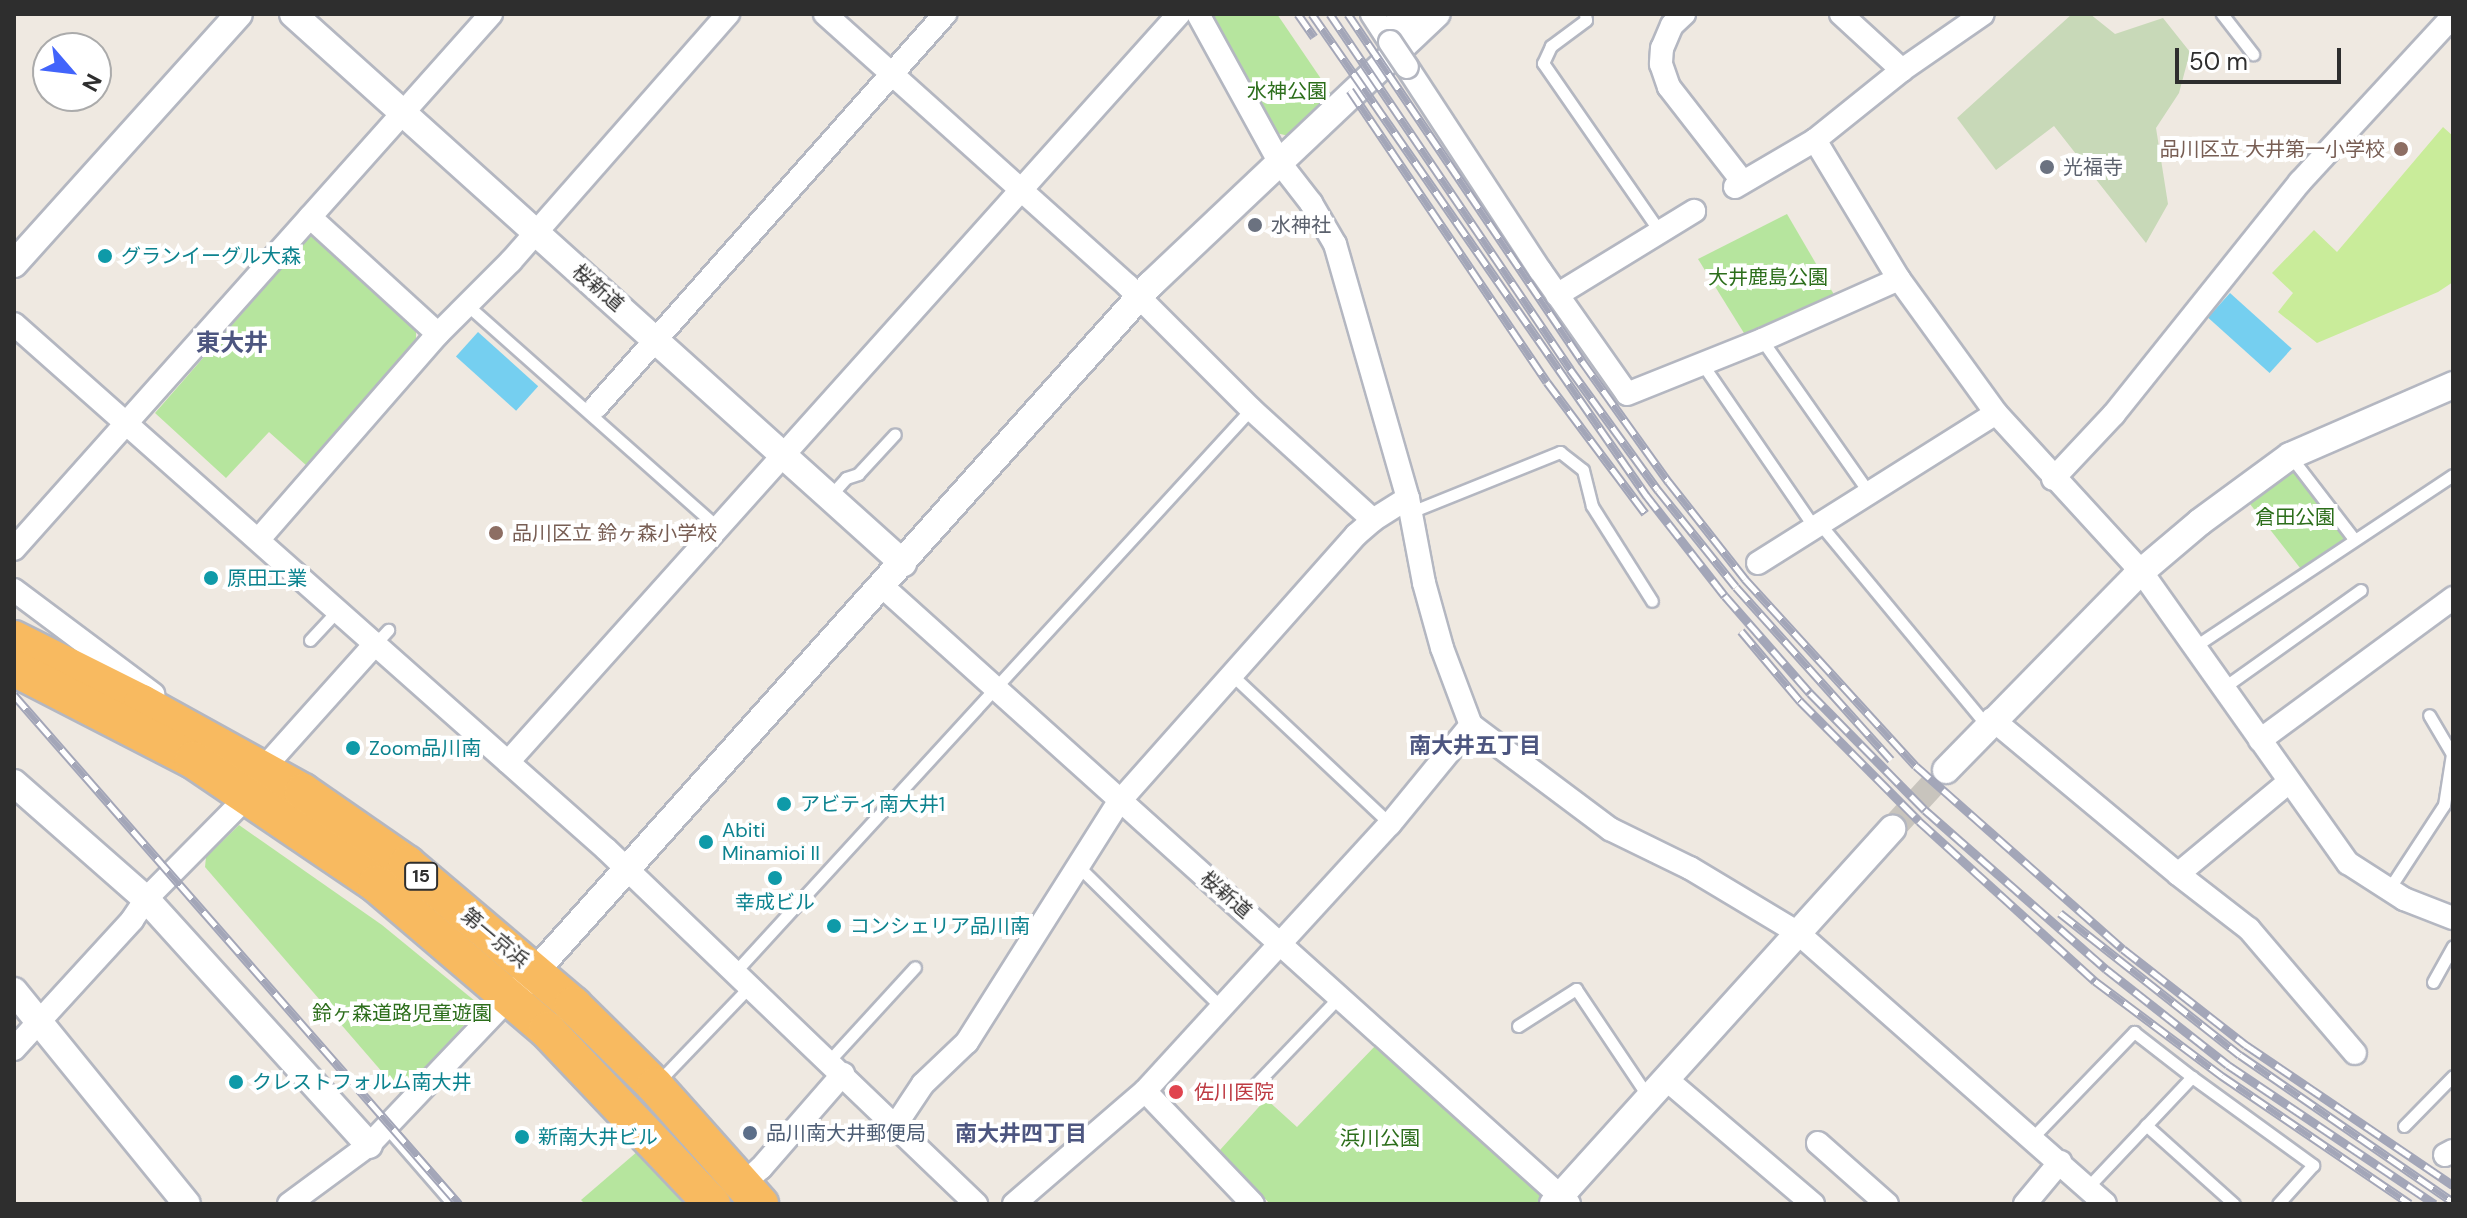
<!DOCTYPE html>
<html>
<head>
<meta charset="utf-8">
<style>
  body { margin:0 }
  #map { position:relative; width:2467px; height:1218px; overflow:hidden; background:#efe9e1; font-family:"DM Sans","Noto Sans JP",sans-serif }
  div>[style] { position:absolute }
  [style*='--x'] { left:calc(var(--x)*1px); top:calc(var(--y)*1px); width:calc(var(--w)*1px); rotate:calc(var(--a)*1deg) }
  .green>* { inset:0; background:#b6e59e; transform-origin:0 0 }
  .cemetery>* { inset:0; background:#c8d9b8 }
  .pitch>* { inset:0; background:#c9ec9a }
  .water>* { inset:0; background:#75cff0; transform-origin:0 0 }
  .tertiary-tunnel>* { height:26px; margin-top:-13px; transform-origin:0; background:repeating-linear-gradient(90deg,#c8c4bd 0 26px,transparent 0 39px) }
  .roads { filter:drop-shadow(2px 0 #b4b7c1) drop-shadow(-2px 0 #b4b7c1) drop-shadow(0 2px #b4b7c1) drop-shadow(0 -2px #b4b7c1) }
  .service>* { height:11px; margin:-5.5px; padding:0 5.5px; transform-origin:5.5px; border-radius:5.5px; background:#fff }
  .minor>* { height:22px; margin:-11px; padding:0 11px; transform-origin:11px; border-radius:11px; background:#fff }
  .tertiary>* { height:26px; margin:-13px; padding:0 13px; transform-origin:13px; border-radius:13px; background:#fff }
  .trunk>* { height:36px; margin:-18px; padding:0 18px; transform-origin:18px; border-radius:18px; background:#f8ba60 }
  .rail>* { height:9px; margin-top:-4.5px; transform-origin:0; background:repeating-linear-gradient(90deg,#fff 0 18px,#a3a6b8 0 36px); box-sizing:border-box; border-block:2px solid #a3a6b8 }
  .bridges { filter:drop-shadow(2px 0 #b4b7c1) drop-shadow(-2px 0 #b4b7c1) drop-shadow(0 2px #b4b7c1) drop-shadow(0 -2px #b4b7c1) }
  .minor-bridge>* { height:22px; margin:-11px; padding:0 11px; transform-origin:11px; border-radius:11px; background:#fff }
  .dots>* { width:22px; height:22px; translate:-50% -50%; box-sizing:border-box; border:4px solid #fff; border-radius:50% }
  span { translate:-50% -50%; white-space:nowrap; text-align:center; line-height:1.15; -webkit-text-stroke:8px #fff; paint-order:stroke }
  .shield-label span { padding:2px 6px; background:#fff; border:2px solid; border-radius:6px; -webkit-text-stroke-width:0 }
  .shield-label { font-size:18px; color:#2e2e2e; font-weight:700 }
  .park-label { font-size:20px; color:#2c6e1b }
  .education-label { font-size:20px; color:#785e54 }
  .right { translate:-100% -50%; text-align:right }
  .left { translate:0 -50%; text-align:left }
  .worship-label { font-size:20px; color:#5b616d }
  .culture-label { font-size:20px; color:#0d838f }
  .street-label { font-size:20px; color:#2e2e2e }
  .health-label { font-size:20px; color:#be3a42 }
  .service-label { font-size:20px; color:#4e5e75 }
  .neighbourhood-label { font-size:22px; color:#4d5680; font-weight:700 }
  .quarter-label { font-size:24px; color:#4d5680; font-weight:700 }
  .frame { position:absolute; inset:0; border:16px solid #2e2e2e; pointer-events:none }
  .north { position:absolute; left:32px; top:32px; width:80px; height:80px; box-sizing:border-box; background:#fff; border:2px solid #ababab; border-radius:50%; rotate:118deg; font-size:22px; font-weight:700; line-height:32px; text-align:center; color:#2e2e2e }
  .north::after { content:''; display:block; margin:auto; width:28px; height:36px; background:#4264fb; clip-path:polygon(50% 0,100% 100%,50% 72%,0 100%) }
  .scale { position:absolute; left:2175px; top:48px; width:166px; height:36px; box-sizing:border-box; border:4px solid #2e2e2e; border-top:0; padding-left:10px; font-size:24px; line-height:28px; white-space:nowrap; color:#2e2e2e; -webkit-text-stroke:6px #fff; paint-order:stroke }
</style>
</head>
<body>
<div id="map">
  <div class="green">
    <div style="clip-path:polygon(1204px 14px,1277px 14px,1332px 95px,1293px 137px,1272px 132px)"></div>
    <div style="clip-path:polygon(1787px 214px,1836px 298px,1747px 338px,1698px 259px)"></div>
    <div style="clip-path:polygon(313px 232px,416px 324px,416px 342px,410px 355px,307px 466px,269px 432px,226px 478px,155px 413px)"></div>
    <div style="left:2292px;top:470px;width:87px;height:54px;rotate:52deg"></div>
    <div style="clip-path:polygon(239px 825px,382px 925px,481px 1006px,402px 1095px,205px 867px,206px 857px)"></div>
    <div style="clip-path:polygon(1377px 1044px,1543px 1198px,1538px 1204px,1270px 1204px,1220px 1150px,1266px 1099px,1297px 1127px)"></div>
    <div style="clip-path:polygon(638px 1151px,684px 1204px,585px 1204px,581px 1200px)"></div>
  </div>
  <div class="cemetery">
    <div style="clip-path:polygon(2072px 14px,2090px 14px,2115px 34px,2163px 18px,2190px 52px,2179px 93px,2156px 128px,2168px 204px,2146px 243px,2054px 126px,1996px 170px,1957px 118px)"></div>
  </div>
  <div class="pitch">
    <div style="clip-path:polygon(2443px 127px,2453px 136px,2453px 282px,2438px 292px,2317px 343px,2278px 312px,2293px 293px,2272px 273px,2314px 230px,2337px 252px)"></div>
  </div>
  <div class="water">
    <div style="left:2230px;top:293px;width:83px;height:33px;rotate:42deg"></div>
    <div style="left:478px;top:332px;width:81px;height:33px;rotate:42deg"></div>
  </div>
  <div class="tertiary-tunnel">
    <div style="--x:1892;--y:829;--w:80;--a:-47.5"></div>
  </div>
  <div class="roads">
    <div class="service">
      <div style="--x:1585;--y:14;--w:6;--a:81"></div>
      <div style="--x:1586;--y:20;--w:44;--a:143.4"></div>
      <div style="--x:1551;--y:46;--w:19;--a:115"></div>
      <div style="--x:1543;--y:63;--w:206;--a:55.3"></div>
      <div style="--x:2222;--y:14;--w:51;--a:52.2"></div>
      <div style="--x:466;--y:304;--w:336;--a:41.6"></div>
      <div style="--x:1762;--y:340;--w:187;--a:55"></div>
      <div style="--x:1703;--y:365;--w:196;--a:55.6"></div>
      <div style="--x:2291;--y:457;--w:103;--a:52.5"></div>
      <div style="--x:830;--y:496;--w:24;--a:-48"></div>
      <div style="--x:846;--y:478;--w:13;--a:-18"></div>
      <div style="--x:858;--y:474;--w:54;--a:-47.2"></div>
      <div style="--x:1411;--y:512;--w:161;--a:-21.9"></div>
      <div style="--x:1560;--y:452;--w:29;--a:38"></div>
      <div style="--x:1583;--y:470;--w:37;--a:76"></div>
      <div style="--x:1592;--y:506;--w:112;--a:57.7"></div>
      <div style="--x:1820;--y:524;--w:261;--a:50.4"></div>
      <div style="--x:310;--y:640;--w:41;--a:-47"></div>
      <div style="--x:376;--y:643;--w:18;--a:-47"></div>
      <div style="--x:2194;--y:647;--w:311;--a:-33.6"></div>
      <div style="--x:1232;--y:675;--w:217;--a:43.3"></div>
      <div style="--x:2223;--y:688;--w:169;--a:-35.4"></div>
      <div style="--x:1078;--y:866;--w:202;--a:44.6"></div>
      <div style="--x:2389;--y:889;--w:100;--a:-56.8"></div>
      <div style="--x:2444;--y:805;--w:52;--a:-81.1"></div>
      <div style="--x:2452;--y:754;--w:45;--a:-120.5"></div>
      <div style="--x:735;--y:972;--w:764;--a:-47.49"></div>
      <div style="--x:2433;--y:982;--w:41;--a:-60.9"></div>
      <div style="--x:1518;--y:1026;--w:69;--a:-32.5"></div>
      <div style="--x:1576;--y:989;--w:131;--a:56.2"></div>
      <div style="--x:829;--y:1061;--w:127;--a:-47.5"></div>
      <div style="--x:659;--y:1081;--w:132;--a:-46.2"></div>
      <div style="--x:1255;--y:1085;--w:122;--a:-46.3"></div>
      <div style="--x:2146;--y:1125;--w:118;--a:41.9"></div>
      <div style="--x:2404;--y:1126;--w:70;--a:-45.6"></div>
      <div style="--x:387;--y:1128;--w:101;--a:49"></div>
      <div style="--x:2033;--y:1137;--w:146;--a:-46.1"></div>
      <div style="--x:2134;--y:1032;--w:73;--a:37.8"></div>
      <div style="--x:2087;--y:1188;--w:153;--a:-46.6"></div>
      <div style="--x:2192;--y:1077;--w:150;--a:36"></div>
      <div style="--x:2313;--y:1165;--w:52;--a:131.9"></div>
    </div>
    <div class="minor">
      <div style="--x:825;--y:14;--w:407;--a:41.9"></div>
      <div style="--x:1128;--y:286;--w:174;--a:45"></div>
      <div style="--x:1251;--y:409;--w:165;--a:42.3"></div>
      <div style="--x:1198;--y:14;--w:170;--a:61.2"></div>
      <div style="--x:1280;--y:163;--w:51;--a:52.2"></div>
      <div style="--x:1311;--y:203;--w:48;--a:59.7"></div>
      <div style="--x:1335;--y:244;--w:264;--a:74"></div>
      <div style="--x:1408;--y:498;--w:86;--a:79.3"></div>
      <div style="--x:1424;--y:583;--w:67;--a:74.5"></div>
      <div style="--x:1442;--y:648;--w:82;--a:69.4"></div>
      <div style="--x:1471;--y:725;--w:174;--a:36.8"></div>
      <div style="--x:1610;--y:829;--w:89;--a:26"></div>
      <div style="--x:1690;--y:868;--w:126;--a:31"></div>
      <div style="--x:1798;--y:933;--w:409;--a:41.4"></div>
      <div style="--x:1372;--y:14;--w:33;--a:57"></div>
      <div style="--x:1684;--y:14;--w:16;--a:137"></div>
      <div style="--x:1672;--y:25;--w:25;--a:113"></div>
      <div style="--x:1662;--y:48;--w:16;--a:94"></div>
      <div style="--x:1661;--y:64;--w:24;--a:71"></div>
      <div style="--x:1669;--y:87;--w:120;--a:52.1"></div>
      <div style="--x:1841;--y:14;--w:83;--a:42.6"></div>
      <div style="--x:1902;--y:70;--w:98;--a:-34.7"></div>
      <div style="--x:1385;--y:33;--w:28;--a:-42"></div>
      <div style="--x:1407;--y:67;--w:243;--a:56.8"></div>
      <div style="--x:1540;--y:270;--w:151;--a:54.9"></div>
      <div style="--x:1627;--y:394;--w:145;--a:-21.8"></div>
      <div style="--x:1762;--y:340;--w:150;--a:-24"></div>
      <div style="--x:1815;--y:140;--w:162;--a:58.9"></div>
      <div style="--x:1899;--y:279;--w:165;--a:54.1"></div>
      <div style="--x:1996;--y:413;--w:214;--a:47.5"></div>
      <div style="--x:2141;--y:571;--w:358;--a:54.7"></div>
      <div style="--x:2348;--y:863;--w:67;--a:32.7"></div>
      <div style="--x:2404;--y:899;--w:53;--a:21.2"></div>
      <div style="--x:1735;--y:187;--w:93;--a:-30.4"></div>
      <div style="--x:1815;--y:140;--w:112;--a:-38.8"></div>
      <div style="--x:310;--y:217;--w:173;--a:42.4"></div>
      <div style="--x:1557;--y:295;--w:161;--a:-31.5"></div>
      <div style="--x:14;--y:324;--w:791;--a:41.57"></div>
      <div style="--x:606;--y:849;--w:513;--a:43.81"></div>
      <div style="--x:596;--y:407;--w:526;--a:-48.39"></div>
      <div style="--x:2053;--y:479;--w:89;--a:-46.8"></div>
      <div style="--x:2114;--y:414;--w:297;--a:-51.3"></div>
      <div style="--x:2300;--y:182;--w:226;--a:-47.3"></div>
      <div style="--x:259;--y:539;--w:272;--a:-48.9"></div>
      <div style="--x:438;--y:334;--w:103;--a:-45"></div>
      <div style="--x:511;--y:261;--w:329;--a:-48.7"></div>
      <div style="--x:14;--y:549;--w:717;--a:-48.28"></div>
      <div style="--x:1758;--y:563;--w:281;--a:-32.2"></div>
      <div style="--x:882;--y:586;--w:924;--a:41.97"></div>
      <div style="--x:14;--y:590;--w:174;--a:36.8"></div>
      <div style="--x:1992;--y:719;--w:242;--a:39.8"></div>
      <div style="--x:2178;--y:874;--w:144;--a:-39.7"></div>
      <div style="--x:2260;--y:740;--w:240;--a:-36.3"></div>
      <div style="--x:508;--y:762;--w:1005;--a:-48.11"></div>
      <div style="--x:263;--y:769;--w:169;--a:-48.1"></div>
      <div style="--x:2178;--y:874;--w:90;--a:37.8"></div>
      <div style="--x:2249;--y:929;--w:163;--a:49.5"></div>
      <div style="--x:14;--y:1049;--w:175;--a:-47.5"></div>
      <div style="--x:132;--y:920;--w:25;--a:-56"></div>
      <div style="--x:146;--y:899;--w:146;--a:-45.3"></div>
      <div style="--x:1666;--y:1079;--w:193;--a:40.4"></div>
      <div style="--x:1145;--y:1091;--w:156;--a:46.3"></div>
      <div style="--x:895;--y:1126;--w:50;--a:-56.3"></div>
      <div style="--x:923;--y:1084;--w:61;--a:-43.7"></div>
      <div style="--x:967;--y:1042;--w:284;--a:-57.7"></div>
      <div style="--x:1119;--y:802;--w:357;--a:-48.4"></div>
      <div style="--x:1356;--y:535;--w:23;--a:-41"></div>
      <div style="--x:1373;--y:520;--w:41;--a:-32.2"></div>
      <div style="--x:1818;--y:1143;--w:92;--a:41.5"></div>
      <div style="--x:2445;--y:1155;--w:9;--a:-27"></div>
      <div style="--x:743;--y:1184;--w:24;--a:-42"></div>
      <div style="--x:761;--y:1168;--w:125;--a:-48.9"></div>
      <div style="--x:289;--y:1204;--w:99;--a:-36.4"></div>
      <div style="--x:369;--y:1145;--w:204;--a:-46.4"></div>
      <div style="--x:1014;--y:1204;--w:173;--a:-40.8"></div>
      <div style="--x:1145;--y:1091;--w:362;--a:-47.5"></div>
      <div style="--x:1390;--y:824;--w:128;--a:-50.7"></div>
      <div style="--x:2025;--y:1204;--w:55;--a:-50.2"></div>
    </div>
    <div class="tertiary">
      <div style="--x:293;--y:14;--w:821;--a:41.99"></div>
      <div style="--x:14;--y:264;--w:336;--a:-48"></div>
      <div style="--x:1946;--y:770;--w:270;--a:-45.6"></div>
      <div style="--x:2135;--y:577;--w:85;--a:-40.2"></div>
      <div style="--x:2200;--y:522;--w:112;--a:-36.3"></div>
      <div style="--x:2290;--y:456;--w:178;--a:-23.5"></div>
      <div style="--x:14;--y:783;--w:176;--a:41.3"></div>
      <div style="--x:146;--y:899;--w:332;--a:47.8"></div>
      <div style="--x:524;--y:984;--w:940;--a:-48.15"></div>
      <div style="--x:1151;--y:284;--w:393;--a:-43.4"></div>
      <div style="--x:14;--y:991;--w:274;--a:50.9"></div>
      <div style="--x:1553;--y:1204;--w:506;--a:-47.89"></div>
    </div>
    <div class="trunk">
      <div style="--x:14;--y:639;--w:143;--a:26.6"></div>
      <div style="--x:142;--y:703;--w:184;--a:28.9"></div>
      <div style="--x:303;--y:792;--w:126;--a:34.7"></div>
      <div style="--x:407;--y:864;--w:218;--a:40.3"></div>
      <div style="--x:573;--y:1005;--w:115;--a:44.6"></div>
      <div style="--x:655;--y:1086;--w:158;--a:48.3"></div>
      <div style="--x:14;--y:668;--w:201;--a:27.2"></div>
      <div style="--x:193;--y:760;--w:221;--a:34.1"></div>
      <div style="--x:376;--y:884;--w:225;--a:40.5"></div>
      <div style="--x:547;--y:1030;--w:240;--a:46.5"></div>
    </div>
  </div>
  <div class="rail">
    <div style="--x:1298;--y:14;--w:28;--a:55"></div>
    <div style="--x:1312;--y:14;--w:586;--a:55.22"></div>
    <div style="--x:1646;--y:495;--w:128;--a:52"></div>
    <div style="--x:1725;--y:596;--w:129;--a:48.8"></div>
    <div style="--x:1810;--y:693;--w:164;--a:45.5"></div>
    <div style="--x:1925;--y:810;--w:241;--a:41.3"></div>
    <div style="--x:2106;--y:969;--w:155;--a:38.2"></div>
    <div style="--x:2228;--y:1065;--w:249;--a:33.9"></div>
    <div style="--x:1330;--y:14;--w:429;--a:55.9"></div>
    <div style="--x:1570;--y:369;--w:150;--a:54"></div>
    <div style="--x:1658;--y:490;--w:124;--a:51.2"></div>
    <div style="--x:1736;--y:587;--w:232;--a:48.1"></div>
    <div style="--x:1348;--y:14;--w:419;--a:56"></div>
    <div style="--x:1582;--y:361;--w:148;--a:54.4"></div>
    <div style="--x:1668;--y:481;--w:125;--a:51.8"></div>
    <div style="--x:1745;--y:579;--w:253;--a:47.6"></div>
    <div style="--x:1916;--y:766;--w:276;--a:41.5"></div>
    <div style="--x:2123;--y:949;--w:156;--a:38"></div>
    <div style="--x:2246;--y:1045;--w:250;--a:34.1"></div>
    <div style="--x:1350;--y:90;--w:352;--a:56"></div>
    <div style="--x:1547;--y:382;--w:164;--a:53.2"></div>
    <div style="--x:1741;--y:631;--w:92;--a:49.9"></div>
    <div style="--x:1800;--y:701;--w:169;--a:45.2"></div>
    <div style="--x:1919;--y:821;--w:238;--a:42.3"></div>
    <div style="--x:2095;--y:981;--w:159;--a:36.8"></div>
    <div style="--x:2222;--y:1076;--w:227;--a:34.2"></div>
    <div style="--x:14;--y:695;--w:676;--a:48.84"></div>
    <div style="--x:2060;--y:913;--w:229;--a:38.3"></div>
    <div style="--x:2240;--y:1055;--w:259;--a:34.6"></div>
  </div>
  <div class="bridges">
    <div class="minor-bridge">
      <div style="--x:1390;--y:42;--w:30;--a:56"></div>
    </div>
  </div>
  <div class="dots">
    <div style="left:2401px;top:149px;background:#8d6e63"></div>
    <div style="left:2047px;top:167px;background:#6b7280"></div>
    <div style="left:1255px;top:225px;background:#6b7280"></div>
    <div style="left:105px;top:256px;background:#0f9aa8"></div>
    <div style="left:496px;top:533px;background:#8d6e63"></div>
    <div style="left:211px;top:578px;background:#0f9aa8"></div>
    <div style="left:353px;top:748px;background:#0f9aa8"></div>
    <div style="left:784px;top:804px;background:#0f9aa8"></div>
    <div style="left:706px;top:842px;background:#0f9aa8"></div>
    <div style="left:775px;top:878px;background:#0f9aa8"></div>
    <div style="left:834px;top:926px;background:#0f9aa8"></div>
    <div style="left:236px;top:1082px;background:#0f9aa8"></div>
    <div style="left:1176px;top:1092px;background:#e0444e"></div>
    <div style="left:750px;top:1133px;background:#5c6f8a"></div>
    <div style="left:522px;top:1137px;background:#0f9aa8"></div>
  </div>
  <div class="shield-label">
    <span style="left:421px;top:876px">15</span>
  </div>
  <div class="park-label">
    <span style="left:1287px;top:91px">水神公園</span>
    <span style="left:1768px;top:277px">大井鹿島公園</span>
    <span style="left:2295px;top:517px">倉田公園</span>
    <span style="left:402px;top:1013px">鈴ヶ森道路児童遊園</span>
    <span style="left:1380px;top:1138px">浜川公園</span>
  </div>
  <div class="education-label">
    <span class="right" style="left:2385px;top:149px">品川区立 大井第一小学校</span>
    <span class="left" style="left:512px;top:533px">品川区立 鈴ヶ森小学校</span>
  </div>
  <div class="worship-label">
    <span class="left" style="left:2063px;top:167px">光福寺</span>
    <span class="left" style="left:1271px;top:225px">水神社</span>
  </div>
  <div class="culture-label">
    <span class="left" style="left:121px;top:256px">グランイーグル大森</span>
    <span class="left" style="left:227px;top:578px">原田工業</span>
    <span class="left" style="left:369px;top:748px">Zoom品川南</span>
    <span class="left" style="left:800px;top:804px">アビティ南大井1</span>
    <span class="left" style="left:722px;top:842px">Abiti<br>Minamioi II</span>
    <span style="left:775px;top:902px">幸成ビル</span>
    <span class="left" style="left:850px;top:926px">コンシェリア品川南</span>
    <span class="left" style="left:252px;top:1082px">クレストフォルム南大井</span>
    <span class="left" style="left:538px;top:1137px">新南大井ビル</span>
  </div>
  <div class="street-label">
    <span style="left:598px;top:288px;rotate:41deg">桜新道</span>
    <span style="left:1226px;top:895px;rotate:41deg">桜新道</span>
    <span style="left:495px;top:938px;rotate:40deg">第一京浜</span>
  </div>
  <div class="health-label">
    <span class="left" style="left:1194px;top:1092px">佐川医院</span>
  </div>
  <div class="service-label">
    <span class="left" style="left:766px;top:1133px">品川南大井郵便局</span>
  </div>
  <div class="neighbourhood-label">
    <span style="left:1475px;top:746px">南大井五丁目</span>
    <span style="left:1021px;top:1134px">南大井四丁目</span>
  </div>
  <div class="quarter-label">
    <span style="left:232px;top:343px">東大井</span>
  </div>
  <div class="frame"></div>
  <div class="north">N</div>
  <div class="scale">50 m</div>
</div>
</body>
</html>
